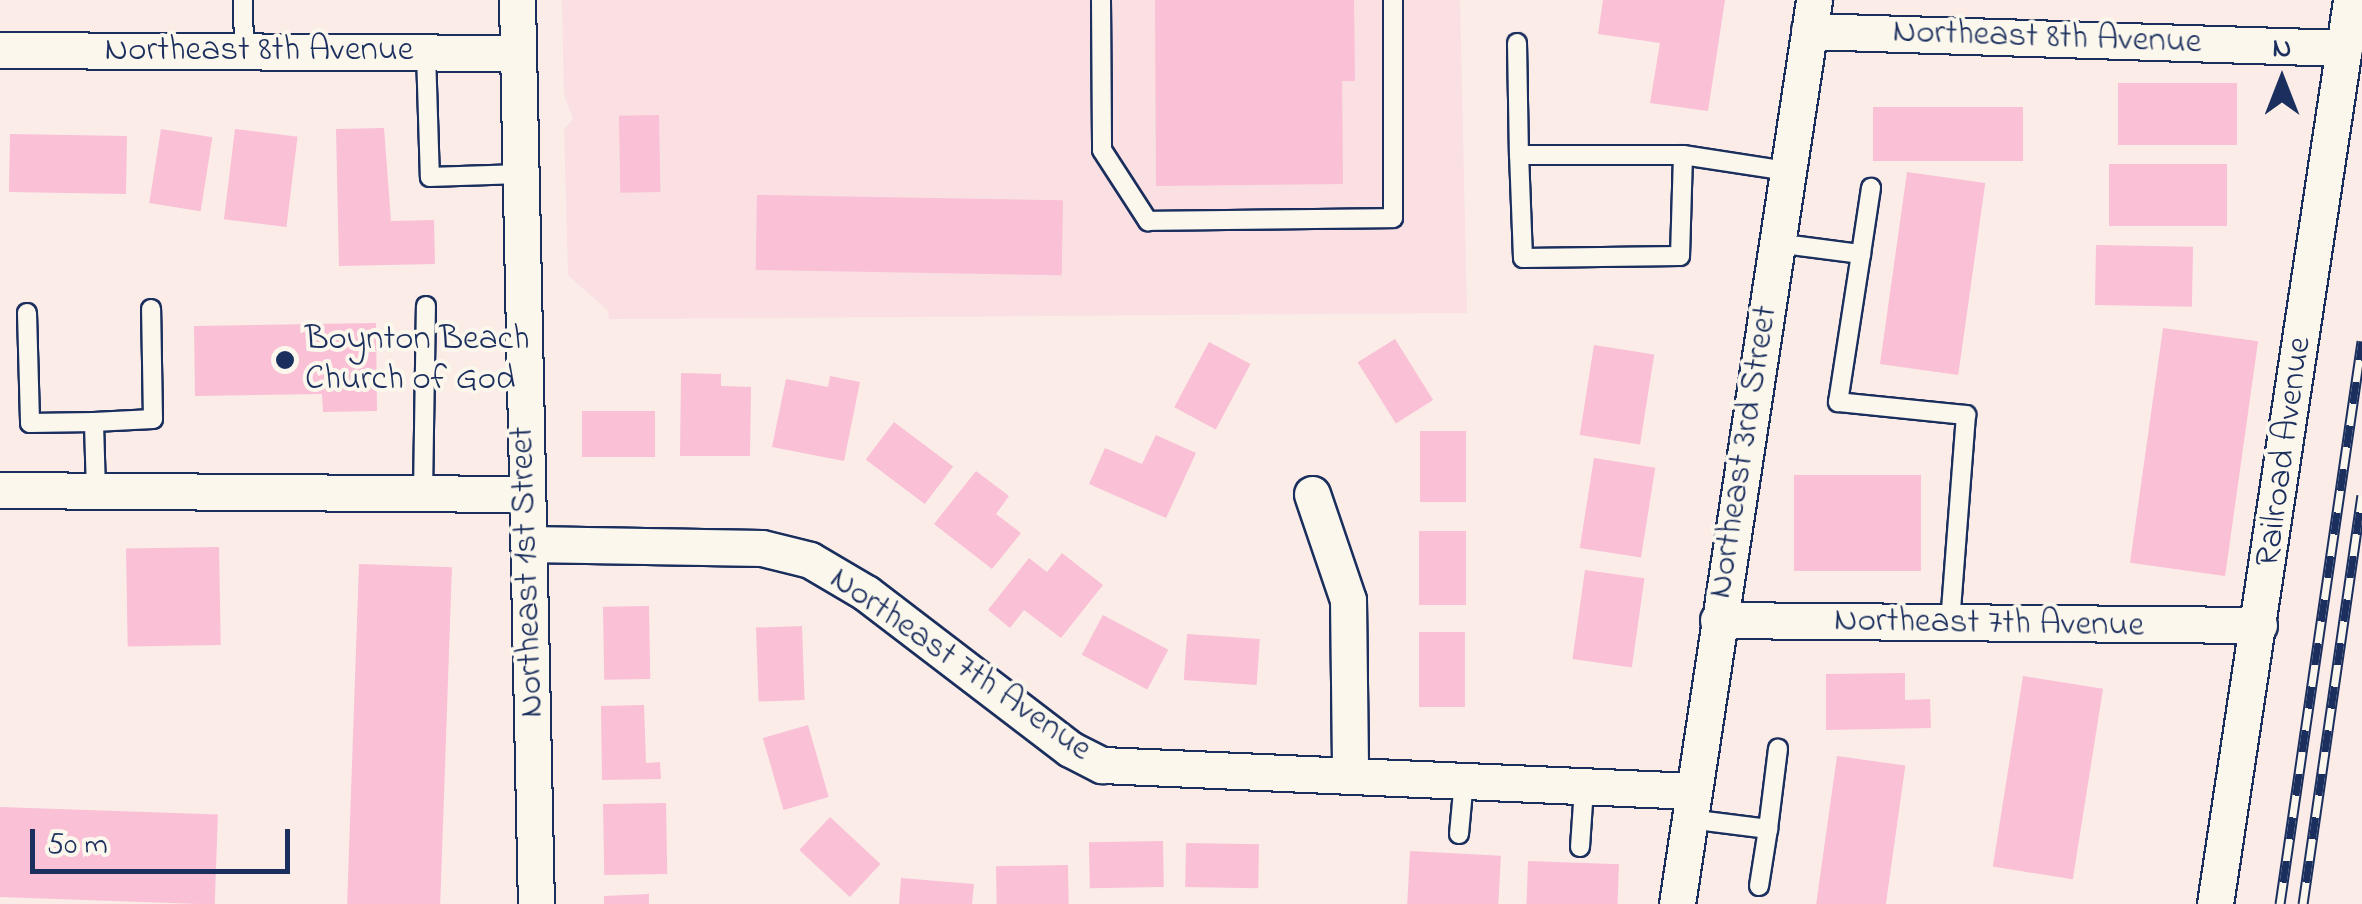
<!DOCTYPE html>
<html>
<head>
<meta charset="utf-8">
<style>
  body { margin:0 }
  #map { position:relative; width:2362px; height:904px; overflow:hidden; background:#fbece8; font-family:"Indie Flower",sans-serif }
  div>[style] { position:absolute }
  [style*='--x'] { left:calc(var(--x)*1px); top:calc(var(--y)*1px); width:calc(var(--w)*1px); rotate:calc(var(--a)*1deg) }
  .built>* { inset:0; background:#fadfe3 }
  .building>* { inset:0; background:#f9c0d6; transform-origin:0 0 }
  .roads { filter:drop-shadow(2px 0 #1b2f5e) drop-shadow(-2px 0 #1b2f5e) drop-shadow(0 2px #1b2f5e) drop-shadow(0 -2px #1b2f5e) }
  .service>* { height:18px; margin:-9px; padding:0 9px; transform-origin:9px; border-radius:9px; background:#fbf7ec }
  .minor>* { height:35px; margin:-17.5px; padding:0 17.5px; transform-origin:17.5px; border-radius:17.5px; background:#fbf7ec }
  .rail>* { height:11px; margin-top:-5.5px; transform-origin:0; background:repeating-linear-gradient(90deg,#fbf7ec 0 22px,#1b2f5e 0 44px); box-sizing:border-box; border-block:2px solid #1b2f5e }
  .dots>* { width:28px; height:28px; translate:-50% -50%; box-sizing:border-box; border:5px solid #fbf7ec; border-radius:50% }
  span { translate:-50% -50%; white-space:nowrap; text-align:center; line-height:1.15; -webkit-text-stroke:8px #fbf7ec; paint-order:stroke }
  .street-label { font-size:35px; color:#1b2f5e }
  .poi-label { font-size:35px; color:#1b2f5e }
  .left { translate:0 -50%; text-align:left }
  .north { position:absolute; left:2232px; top:30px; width:100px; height:100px; -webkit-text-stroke:8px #fbf7ec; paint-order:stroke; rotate:0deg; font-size:28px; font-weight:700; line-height:40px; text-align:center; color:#1b2f5e }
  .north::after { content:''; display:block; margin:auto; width:35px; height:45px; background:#1b2f5e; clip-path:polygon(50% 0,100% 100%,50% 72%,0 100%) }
  .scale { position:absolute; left:30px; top:829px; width:260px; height:45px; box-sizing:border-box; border:5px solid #1b2f5e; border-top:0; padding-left:12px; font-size:30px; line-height:35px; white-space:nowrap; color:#1b2f5e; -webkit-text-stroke:8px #fbf7ec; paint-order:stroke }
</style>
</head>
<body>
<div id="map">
  <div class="built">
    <div style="clip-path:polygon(562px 0,1460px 0,1467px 313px,609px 319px,608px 311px,568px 275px,564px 129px,573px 119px,564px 95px)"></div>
  </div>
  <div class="building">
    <div style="clip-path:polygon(1155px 0,1354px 0,1355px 81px,1342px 81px,1343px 184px,1156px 186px)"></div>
    <div style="clip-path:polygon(1603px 0,1725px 0,1708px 111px,1650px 103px,1660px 43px,1598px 34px)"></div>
    <div style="left:2118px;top:83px;width:119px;height:62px"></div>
    <div style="left:1873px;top:107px;width:150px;height:54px"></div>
    <div style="left:659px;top:115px;width:77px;height:40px;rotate:89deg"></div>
    <div style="clip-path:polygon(384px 128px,391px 221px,434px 220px,435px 264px,339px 266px,336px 129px)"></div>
    <div style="left:161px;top:129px;width:52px;height:75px;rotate:9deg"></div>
    <div style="left:235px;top:129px;width:63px;height:91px;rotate:7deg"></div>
    <div style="left:10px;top:134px;width:117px;height:58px;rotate:1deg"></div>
    <div style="left:2109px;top:164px;width:118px;height:62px"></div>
    <div style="left:1907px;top:172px;width:79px;height:194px;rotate:8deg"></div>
    <div style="left:757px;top:195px;width:306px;height:75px;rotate:1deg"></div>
    <div style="left:2096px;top:245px;width:97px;height:60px;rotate:1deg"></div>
    <div style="clip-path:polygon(376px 323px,377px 411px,323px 412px,322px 394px,195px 396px,194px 326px)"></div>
    <div style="left:2163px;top:328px;width:96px;height:237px;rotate:8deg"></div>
    <div style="left:1395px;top:339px;width:72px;height:44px;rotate:58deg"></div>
    <div style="left:1209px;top:342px;width:47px;height:74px;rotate:28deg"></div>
    <div style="left:1594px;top:345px;width:61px;height:91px;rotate:9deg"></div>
    <div style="clip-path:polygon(681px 373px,721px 374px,721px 386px,751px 387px,750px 456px,680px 456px)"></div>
    <div style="clip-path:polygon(830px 376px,860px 382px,844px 461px,772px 447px,786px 379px,828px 387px)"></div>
    <div style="left:582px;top:411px;width:73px;height:46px"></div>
    <div style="left:894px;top:422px;width:74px;height:47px;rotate:37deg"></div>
    <div style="left:1420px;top:431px;width:46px;height:71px"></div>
    <div style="clip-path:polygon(1156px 435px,1196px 453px,1166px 518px,1089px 484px,1105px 448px,1142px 464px)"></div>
    <div style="left:1594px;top:458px;width:62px;height:91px;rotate:9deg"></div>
    <div style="clip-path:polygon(976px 471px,1009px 496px,996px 514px,1021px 533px,992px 569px,934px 524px)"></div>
    <div style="left:1794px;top:475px;width:127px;height:96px"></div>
    <div style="left:1419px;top:531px;width:47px;height:74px"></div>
    <div style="left:219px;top:547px;width:98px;height:93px;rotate:89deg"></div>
    <div style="clip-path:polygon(1062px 553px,1103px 585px,1061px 638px,1024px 610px,1010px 628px,988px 610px,1029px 558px,1047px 572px)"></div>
    <div style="left:359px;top:564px;width:93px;height:340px;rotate:2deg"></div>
    <div style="left:1585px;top:570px;width:60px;height:90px;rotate:8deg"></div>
    <div style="left:649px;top:606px;width:73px;height:46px;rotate:89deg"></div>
    <div style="left:1103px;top:615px;width:74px;height:45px;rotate:28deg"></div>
    <div style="left:802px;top:626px;width:74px;height:46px;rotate:88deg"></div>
    <div style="left:1419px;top:632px;width:46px;height:75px"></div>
    <div style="left:1187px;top:634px;width:73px;height:46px;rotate:4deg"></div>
    <div style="clip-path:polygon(1905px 673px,1905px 700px,1930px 699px,1931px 728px,1826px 730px,1826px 674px)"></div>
    <div style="left:2023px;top:676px;width:81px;height:193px;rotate:9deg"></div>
    <div style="clip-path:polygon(644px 705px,646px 763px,660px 762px,661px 779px,602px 780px,601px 706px)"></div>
    <div style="left:808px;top:725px;width:75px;height:47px;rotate:74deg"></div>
    <div style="left:1837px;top:756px;width:69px;height:150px;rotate:8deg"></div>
    <div style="left:666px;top:803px;width:71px;height:63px;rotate:89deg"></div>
    <div style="left:0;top:807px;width:218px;height:90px;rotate:2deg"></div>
    <div style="left:830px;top:817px;width:69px;height:45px;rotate:43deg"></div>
    <div style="left:1163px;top:841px;width:46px;height:74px;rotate:89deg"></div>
    <div style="left:1186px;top:843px;width:73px;height:44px;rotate:1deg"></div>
    <div style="left:1410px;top:851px;width:91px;height:53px;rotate:3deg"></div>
    <div style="left:1528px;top:861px;width:91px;height:43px;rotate:2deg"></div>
    <div style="left:1068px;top:865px;width:39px;height:72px;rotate:89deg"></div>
    <div style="clip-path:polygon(901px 878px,974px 884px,972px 904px,899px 904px)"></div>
    <div style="clip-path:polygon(649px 894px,649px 904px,604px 904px,604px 896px)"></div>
  </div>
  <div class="roads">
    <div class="service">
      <div style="--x:243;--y:0;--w:51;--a:88.9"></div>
      <div style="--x:1101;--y:0;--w:150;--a:89.6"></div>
      <div style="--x:1102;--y:150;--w:85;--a:57.1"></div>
      <div style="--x:1148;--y:221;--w:245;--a:-0.7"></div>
      <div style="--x:1393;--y:218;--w:218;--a:-90"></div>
      <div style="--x:1517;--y:43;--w:112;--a:89"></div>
      <div style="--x:426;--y:53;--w:124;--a:88.2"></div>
      <div style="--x:430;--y:177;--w:90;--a:-1.9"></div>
      <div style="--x:1683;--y:155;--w:101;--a:91.7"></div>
      <div style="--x:1680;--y:256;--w:157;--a:179.3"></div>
      <div style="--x:1523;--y:258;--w:103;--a:-92.2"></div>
      <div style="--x:1519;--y:155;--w:164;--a:0"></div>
      <div style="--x:1683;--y:155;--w:106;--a:8.7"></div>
      <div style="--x:1776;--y:243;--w:86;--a:7.4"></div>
      <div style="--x:1861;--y:254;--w:150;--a:98.8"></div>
      <div style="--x:1838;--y:402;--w:129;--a:5.8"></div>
      <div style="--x:1966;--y:415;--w:209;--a:94.4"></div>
      <div style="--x:1861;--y:254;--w:67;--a:-81.4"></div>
      <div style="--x:27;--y:313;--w:110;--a:88.4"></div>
      <div style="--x:30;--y:423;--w:64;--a:-0.9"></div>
      <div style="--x:96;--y:491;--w:69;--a:-91.7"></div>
      <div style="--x:94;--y:422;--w:59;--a:-2.9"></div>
      <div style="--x:153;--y:419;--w:110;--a:-91"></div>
      <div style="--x:423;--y:493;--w:187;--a:-89.1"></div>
      <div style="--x:1689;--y:819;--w:80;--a:7.2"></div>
      <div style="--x:1768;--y:829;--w:81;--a:-82.9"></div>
      <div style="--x:1459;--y:834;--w:54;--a:-84.7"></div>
      <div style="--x:1580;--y:847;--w:58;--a:-86.1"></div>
      <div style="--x:1759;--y:886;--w:58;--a:-81"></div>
    </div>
    <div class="minor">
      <div style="--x:517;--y:0;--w:904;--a:88.8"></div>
      <div style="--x:1809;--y:31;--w:535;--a:1.82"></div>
      <div style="--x:0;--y:50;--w:518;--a:0.33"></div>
      <div style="--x:0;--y:490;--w:525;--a:0.44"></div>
      <div style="--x:1312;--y:494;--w:112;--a:71.2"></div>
      <div style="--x:1348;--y:600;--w:172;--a:89.3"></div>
      <div style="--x:528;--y:544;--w:234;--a:1"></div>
      <div style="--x:762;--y:548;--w:49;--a:14"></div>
      <div style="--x:810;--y:560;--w:65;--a:30.5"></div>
      <div style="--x:866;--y:593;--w:257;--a:37.4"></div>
      <div style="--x:1070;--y:749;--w:36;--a:27"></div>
      <div style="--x:1102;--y:765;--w:592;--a:2.52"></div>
      <div style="--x:1718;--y:620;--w:541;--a:0.53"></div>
      <div style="--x:1677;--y:904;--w:914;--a:-81.38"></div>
      <div style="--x:2215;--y:904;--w:914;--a:-81.44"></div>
    </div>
  </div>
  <div class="rail">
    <div style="--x:2280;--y:904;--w:569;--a:-81.71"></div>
    <div style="--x:2303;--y:904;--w:413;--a:-81.8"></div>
  </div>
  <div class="dots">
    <div style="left:285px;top:360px;background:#1b2f5e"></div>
  </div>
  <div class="street-label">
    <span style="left:2047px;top:38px;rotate:2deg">Northeast 8th Avenue</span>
    <span style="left:259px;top:51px">Northeast 8th Avenue</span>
    <span style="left:1744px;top:452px;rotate:-81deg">Northeast 3rd Street</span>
    <span style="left:2285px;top:452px;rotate:-82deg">Railroad Avenue</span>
    <span style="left:528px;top:572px;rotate:-92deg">Northeast 1st Street</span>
    <span style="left:1989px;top:624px;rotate:1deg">Northeast 7th Avenue</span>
    <span style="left:960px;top:665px;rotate:35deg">Northeast 7th Avenue</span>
  </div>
  <div class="poi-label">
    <span class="left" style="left:305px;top:360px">Boynton Beach<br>Church of God</span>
  </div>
  <div class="north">N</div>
  <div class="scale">50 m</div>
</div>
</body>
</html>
